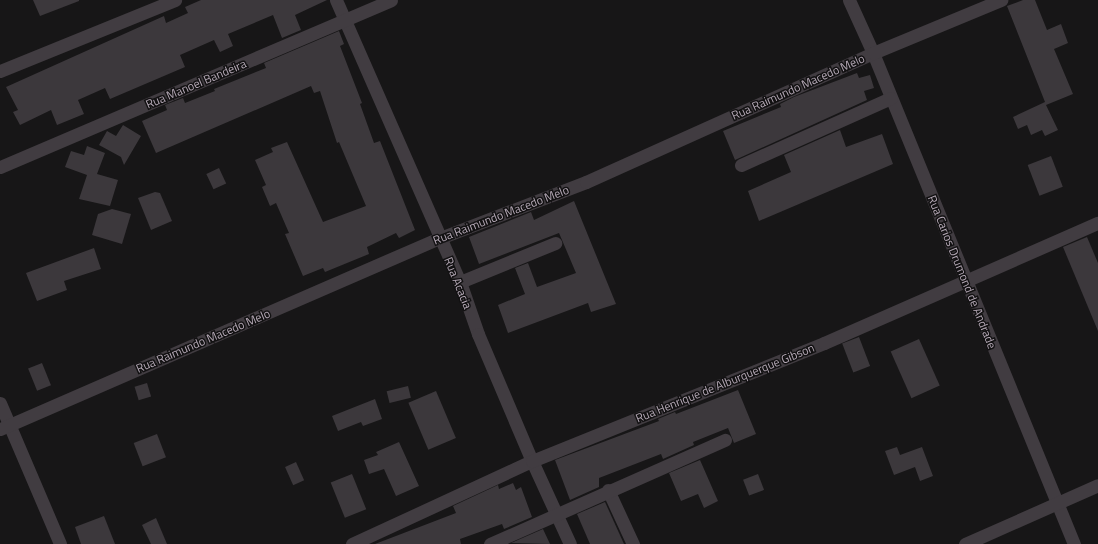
<!DOCTYPE html>
<html>
<head>
<meta charset="utf-8">
<style>
  body { margin:0 }
  #map { position:relative; width:1098px; height:544px; overflow:hidden; background:#171617; font-family:"Titillium Web",sans-serif }
  div>[style] { position:absolute }
  [style*='--x'] { left:calc(var(--x)*1px); top:calc(var(--y)*1px); width:calc(var(--w)*1px); rotate:calc(var(--a)*1deg) }
  .building>* { inset:0; background:#3c383c; transform-origin:0 0 }
  .street>* { height:13px; margin:-6.5px; padding:0 6.5px; transform-origin:6.5px; border-radius:6.5px; background:#413c41 }
  span { translate:-50% -50%; white-space:nowrap; text-align:center; line-height:1.15; -webkit-text-stroke:3px #121112; paint-order:stroke }
  .street-label { font-size:12px; color:#b5a9b6 }
</style>
</head>
<body>
<div id="map">
  <div class="building">
    <div style="clip-path:polygon(33px 0,79px 0,79px 1px,40px 16px)"></div>
    <div style="clip-path:polygon(201px 0,327px 0,295px 15px,301px 30px,282px 38px,273px 15px,228px 34px,233px 46px,220px 52px,214px 40px,180px 55px,185px 67px,110px 99px,105px 88px,78px 100px,84px 114px,57px 125px,51px 110px,20px 125px,13px 112px,18px 110px,6px 87px,164px 16px,166px 23px,188px 13px,185px 7px)"></div>
    <div style="clip-path:polygon(1023px 0,1035px 0,1047px 30px,1061px 24px,1068px 43px,1054px 49px,1073px 94px,1046px 105px,1058px 130px,1045px 136px,1042px 130px,1031px 135px,1027px 125px,1018px 129px,1013px 117px,1045px 102px,1007px 6px)"></div>
    <div style="clip-path:polygon(339px 31px,344px 44px,340px 46px,362px 103px,360px 104px,374px 143px,380px 141px,415px 230px,399px 238px,396px 233px,367px 247px,369px 254px,325px 272px,323px 268px,303px 276px,285px 234px,289px 233px,276px 203px,270px 206px,262px 187px,266px 185px,255px 160px,273px 152px,271px 148px,287px 142px,323px 222px,366px 206px,339px 142px,337px 143px,320px 91px,314px 93px,311px 86px,156px 153px,142px 121px,167px 110px,165px 105px,183px 98px,185px 103px,215px 91px,214px 89px,266px 68px,264px 63px)"></div>
    <div style="clip-path:polygon(857px 73px,859px 78px,870px 75px,874px 88px,864px 91px,867px 100px,735px 160px,723px 131px,781px 107px,780px 104px,794px 97px)"></div>
    <div style="clip-path:polygon(123px 125px,141px 136px,124px 165px,121px 157px,99px 145px,107px 131px,116px 136px)"></div>
    <div style="clip-path:polygon(840px 130px,846px 147px,882px 134px,893px 164px,759px 221px,748px 191px,791px 172px,784px 155px)"></div>
    <div style="clip-path:polygon(87px 146px,105px 153px,97px 174px,118px 180px,110px 206px,79px 199px,87px 175px,65px 167px,71px 151px,84px 155px)"></div>
    <div style="left:1051px;top:156px;width:33px;height:25px;rotate:69deg"></div>
    <div style="left:219px;top:168px;width:17px;height:14px;rotate:65deg"></div>
    <div style="clip-path:polygon(155px 192px,160px 193px,172px 221px,151px 230px,138px 198px)"></div>
    <div style="clip-path:polygon(574px 201px,616px 304px,591px 312px,588px 303px,508px 333px,498px 305px,525px 294px,515px 268px,528px 263px,537px 287px,576px 273px,562px 240px,559px 233px,479px 264px,469px 237px,531px 212px,534px 220px)"></div>
    <div style="clip-path:polygon(112px 209px,131px 214px,122px 244px,92px 235px,98px 214px)"></div>
    <div style="clip-path:polygon(1087px 237px,1098px 263px,1098px 331px,1063px 247px)"></div>
    <div style="clip-path:polygon(94px 248px,101px 269px,64px 281px,67px 290px,37px 301px,26px 273px)"></div>
    <div style="left:859px;top:337px;width:31px;height:18px;rotate:69deg"></div>
    <div style="left:919px;top:339px;width:51px;height:31px;rotate:66deg"></div>
    <div style="left:42px;top:363px;width:24px;height:15px;rotate:68deg"></div>
    <div style="left:147px;top:383px;width:14px;height:13px;rotate:73deg"></div>
    <div style="left:408px;top:386px;width:12px;height:22px;rotate:76deg"></div>
    <div style="clip-path:polygon(738px 390px,756px 434px,734px 443px,728px 428px,693px 442px,694px 445px,663px 459px,661px 454px,599px 478px,599px 487px,570px 500px,555px 460px,659px 421px,658px 419px,675px 412px,676px 414px)"></div>
    <div style="left:436px;top:391px;width:51px;height:30px;rotate:67deg"></div>
    <div style="clip-path:polygon(375px 399px,382px 419px,363px 426px,361px 422px,338px 431px,332px 416px)"></div>
    <div style="left:157px;top:434px;width:25px;height:25px;rotate:69deg"></div>
    <div style="clip-path:polygon(399px 442px,419px 486px,396px 496px,384px 469px,369px 474px,364px 460px,378px 455px,376px 452px)"></div>
    <div style="clip-path:polygon(897px 447px,900px 455px,922px 447px,933px 476px,920px 481px,915px 467px,894px 475px,885px 451px)"></div>
    <div style="clip-path:polygon(700px 460px,718px 501px,704px 508px,698px 494px,681px 501px,669px 473px)"></div>
    <div style="left:296px;top:462px;width:20px;height:12px;rotate:66deg"></div>
    <div style="left:352px;top:474px;width:38px;height:23px;rotate:68deg"></div>
    <div style="left:758px;top:474px;width:17px;height:16px;rotate:69deg"></div>
    <div style="clip-path:polygon(513px 483px,516px 490px,521px 487px,532px 517px,504px 529px,502px 524px,460px 539px,461px 544px,375px 544px,456px 513px,453px 506px,498px 485px,499px 489px)"></div>
    <div style="clip-path:polygon(605px 502px,624px 544px,590px 544px,577px 514px)"></div>
    <div style="clip-path:polygon(104px 516px,115px 544px,81px 544px,75px 527px)"></div>
    <div style="clip-path:polygon(156px 518px,167px 544px,151px 544px,142px 525px)"></div>
    <div style="clip-path:polygon(543px 529px,550px 544px,511px 543px)"></div>
  </div>
  <div class="street">
    <div style="--x:336;--y:0;--w:308;--a:66.3"></div>
    <div style="--x:460;--y:282;--w:55;--a:70.9"></div>
    <div style="--x:478;--y:334;--w:138;--a:67"></div>
    <div style="--x:532;--y:461;--w:91;--a:65.4"></div>
    <div style="--x:849;--y:0;--w:58;--a:65.6"></div>
    <div style="--x:873;--y:53;--w:531;--a:67.74"></div>
    <div style="--x:0;--y:71;--w:189;--a:-22.1"></div>
    <div style="--x:741;--y:165;--w:164;--a:-24.1"></div>
    <div style="--x:0;--y:167;--w:425;--a:-23.1"></div>
    <div style="--x:460;--y:282;--w:103;--a:-22.3"></div>
    <div style="--x:0;--y:403;--w:153;--a:66.9"></div>
    <div style="--x:0;--y:429;--w:480;--a:-23.5"></div>
    <div style="--x:440;--y:238;--w:156;--a:-21"></div>
    <div style="--x:586;--y:182;--w:315;--a:-24.2"></div>
    <div style="--x:873;--y:53;--w:139;--a:-22.5"></div>
    <div style="--x:608;--y:490;--w:60;--a:65.2"></div>
    <div style="--x:352;--y:544;--w:198;--a:-24.8"></div>
    <div style="--x:532;--y:461;--w:315;--a:-22"></div>
    <div style="--x:824;--y:343;--w:299;--a:-23.7"></div>
    <div style="--x:490;--y:544;--w:257;--a:-23.9"></div>
    <div style="--x:965;--y:544;--w:145;--a:-23.9"></div>
  </div>
  <div class="street-label">
    <span style="left:196px;top:84px;rotate:-23deg">Rua Manoel Bandeira</span>
    <span style="left:798px;top:87px;rotate:-24deg">Rua Raimundo Macedo Melo</span>
    <span style="left:501px;top:215px;rotate:-21deg">Rua Raimundo Macedo Melo</span>
    <span style="left:962px;top:272px;rotate:68deg">Rua Carios Drumond de Andrade</span>
    <span style="left:458px;top:283px;rotate:68deg">Rua Acacia</span>
    <span style="left:203px;top:341px;rotate:-23deg">Rua Raimundo Macedo Melo</span>
    <span style="left:725px;top:383px;rotate:-22deg">Rua Henrique de Alburquerque Gibson</span>
  </div>
</div>
</body>
</html>
